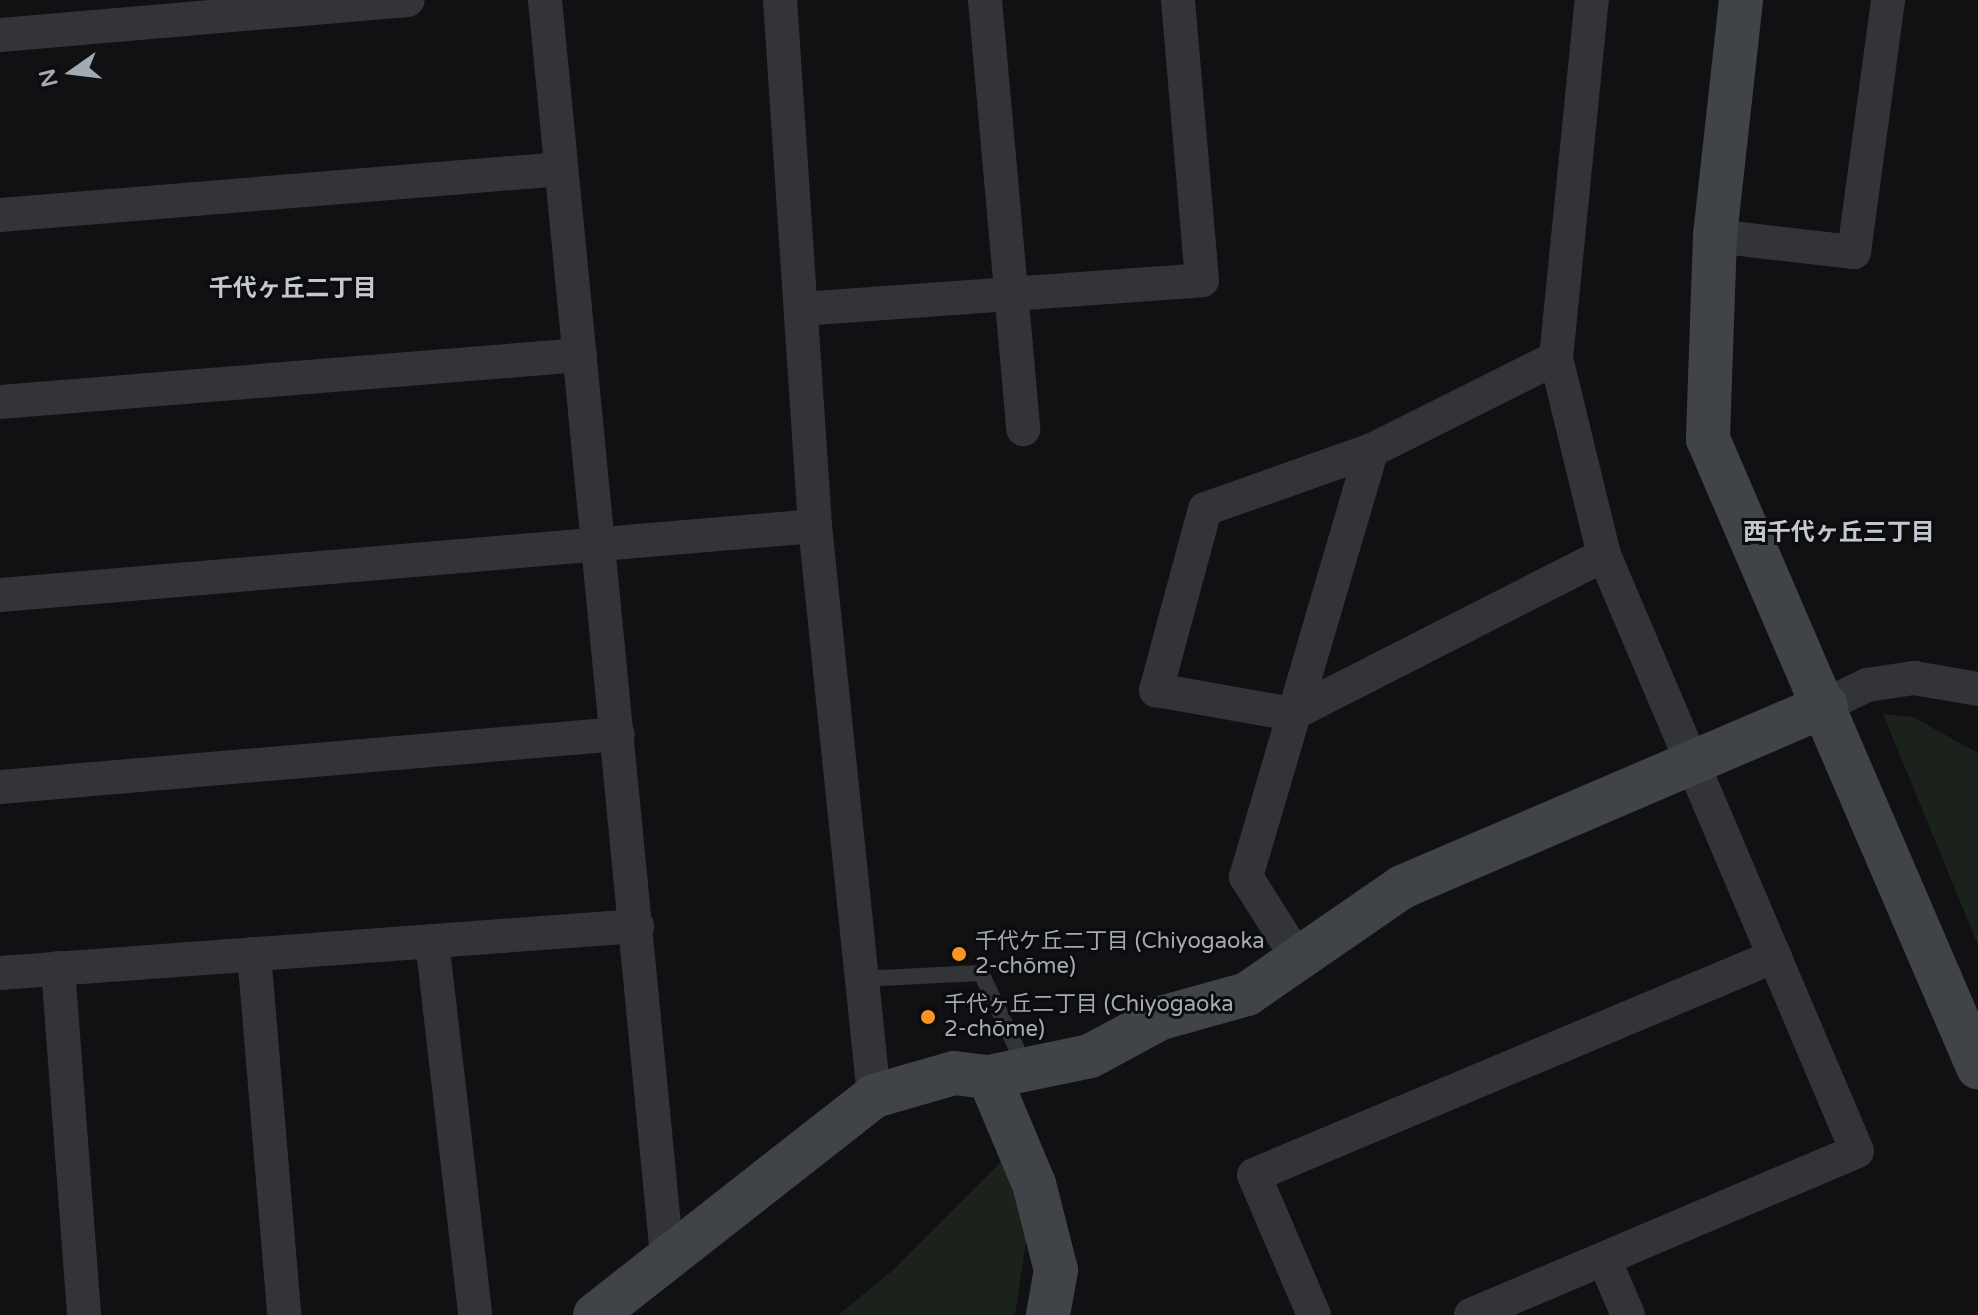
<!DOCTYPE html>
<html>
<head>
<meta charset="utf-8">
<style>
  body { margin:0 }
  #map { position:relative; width:1978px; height:1315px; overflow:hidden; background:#111113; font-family:"Varela Round","Noto Sans JP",sans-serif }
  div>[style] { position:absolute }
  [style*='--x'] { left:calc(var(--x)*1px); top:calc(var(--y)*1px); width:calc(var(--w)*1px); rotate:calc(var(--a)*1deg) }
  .green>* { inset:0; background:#1b221b }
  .lane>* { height:16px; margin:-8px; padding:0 8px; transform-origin:8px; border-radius:8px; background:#323438 }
  .street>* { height:34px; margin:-17px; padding:0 17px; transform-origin:17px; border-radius:17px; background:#323438 }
  .secondary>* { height:44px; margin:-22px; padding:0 22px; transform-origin:22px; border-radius:22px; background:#404348 }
  .dots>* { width:22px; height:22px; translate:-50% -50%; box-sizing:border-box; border:4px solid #0c0c0e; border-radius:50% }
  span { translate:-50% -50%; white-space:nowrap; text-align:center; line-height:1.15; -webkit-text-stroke:6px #0c0c0e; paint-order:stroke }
  .poi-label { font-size:22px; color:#a2aab4 }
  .left { translate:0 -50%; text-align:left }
  .neighbourhood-label { font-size:24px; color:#c3c8d0; font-weight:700 }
  .north { position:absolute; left:32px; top:32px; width:80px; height:80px; -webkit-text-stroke:6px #0c0c0e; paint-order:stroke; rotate:256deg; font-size:22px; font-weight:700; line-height:32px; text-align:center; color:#a2aab4 }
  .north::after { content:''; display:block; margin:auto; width:28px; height:36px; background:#a2aab4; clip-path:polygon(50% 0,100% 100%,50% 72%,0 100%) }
</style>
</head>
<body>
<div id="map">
  <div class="green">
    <div style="clip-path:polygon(1883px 714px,1913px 717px,1978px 753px,1978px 945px)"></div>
    <div style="clip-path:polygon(1003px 1160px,1027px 1235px,1015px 1315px,838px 1315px,893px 1270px)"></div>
  </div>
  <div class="lane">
    <div style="--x:859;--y:979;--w:122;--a:-2.8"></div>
    <div style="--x:981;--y:973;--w:105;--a:64.7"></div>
  </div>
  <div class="street">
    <div style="--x:545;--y:0;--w:1261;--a:84.45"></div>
    <div style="--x:780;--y:0;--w:527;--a:86.19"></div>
    <div style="--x:815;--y:526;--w:573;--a:84.09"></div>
    <div style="--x:985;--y:0;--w:431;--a:84.9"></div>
    <div style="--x:0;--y:35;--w:409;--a:-4.9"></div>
    <div style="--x:0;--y:215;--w:563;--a:-4.69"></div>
    <div style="--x:1715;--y:236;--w:140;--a:6.6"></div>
    <div style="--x:1854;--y:252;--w:254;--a:-82.3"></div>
    <div style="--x:801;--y:309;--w:402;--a:-4.1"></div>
    <div style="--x:1202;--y:280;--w:281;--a:-94.9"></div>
    <div style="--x:1556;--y:358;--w:206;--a:153.4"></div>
    <div style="--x:1372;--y:450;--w:177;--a:160.5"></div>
    <div style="--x:1205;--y:509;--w:188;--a:105.1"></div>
    <div style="--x:1156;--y:690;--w:138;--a:10"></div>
    <div style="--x:1292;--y:714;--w:350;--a:-27"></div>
    <div style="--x:0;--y:402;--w:582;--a:-4.63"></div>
    <div style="--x:0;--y:595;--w:818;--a:-4.84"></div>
    <div style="--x:1826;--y:705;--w:46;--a:-26"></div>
    <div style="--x:1867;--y:685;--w:48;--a:-8.5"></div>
    <div style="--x:1914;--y:678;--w:65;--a:9.8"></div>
    <div style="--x:0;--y:787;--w:620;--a:-4.9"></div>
    <div style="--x:432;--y:941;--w:376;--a:83.4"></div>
    <div style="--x:254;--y:954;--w:362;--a:85.2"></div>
    <div style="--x:1300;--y:962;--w:101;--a:-122.4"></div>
    <div style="--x:1246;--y:877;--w:445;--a:-73.6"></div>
    <div style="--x:58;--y:968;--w:348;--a:85.7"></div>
    <div style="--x:0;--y:973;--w:639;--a:-4.22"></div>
    <div style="--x:1604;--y:1259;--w:61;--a:66.8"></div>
    <div style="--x:1314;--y:1315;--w:152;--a:-113.2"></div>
    <div style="--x:1254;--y:1175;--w:565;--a:-22.8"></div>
    <div style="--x:1471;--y:1315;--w:419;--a:-23"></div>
    <div style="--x:1857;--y:1151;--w:647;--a:-113"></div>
    <div style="--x:1604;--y:555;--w:203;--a:-103.7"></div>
    <div style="--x:1556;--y:358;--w:360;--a:-84.3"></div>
  </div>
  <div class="secondary">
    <div style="--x:1741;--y:0;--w:237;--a:96.3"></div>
    <div style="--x:1715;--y:236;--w:203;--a:92"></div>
    <div style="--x:1708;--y:439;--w:684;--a:66.74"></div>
    <div style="--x:989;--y:1077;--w:116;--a:67.2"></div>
    <div style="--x:1034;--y:1184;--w:89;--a:75.7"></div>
    <div style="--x:1056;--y:1270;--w:46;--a:100.1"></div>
    <div style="--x:595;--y:1315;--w:355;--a:-38.1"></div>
    <div style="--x:874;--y:1096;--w:83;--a:-16"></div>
    <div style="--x:954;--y:1073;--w:35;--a:7"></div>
    <div style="--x:989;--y:1077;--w:103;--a:-11.7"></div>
    <div style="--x:1090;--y:1056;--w:81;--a:-28.2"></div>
    <div style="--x:1161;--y:1018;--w:89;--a:-15.6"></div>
    <div style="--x:1247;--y:994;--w:188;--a:-34.6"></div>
    <div style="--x:1402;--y:887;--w:461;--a:-23.2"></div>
  </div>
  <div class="dots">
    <div style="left:959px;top:954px;background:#f89523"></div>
    <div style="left:928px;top:1017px;background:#f89523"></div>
  </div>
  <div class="poi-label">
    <span class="left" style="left:975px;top:954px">千代ケ丘二丁目 (Chiyogaoka<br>2-chōme)</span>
    <span class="left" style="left:944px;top:1017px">千代ヶ丘二丁目 (Chiyogaoka<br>2-chōme)</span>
  </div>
  <div class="neighbourhood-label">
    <span style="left:293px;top:289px">千代ヶ丘二丁目</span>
    <span style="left:1839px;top:533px">西千代ヶ丘三丁目</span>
  </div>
  <div class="north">N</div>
</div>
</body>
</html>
